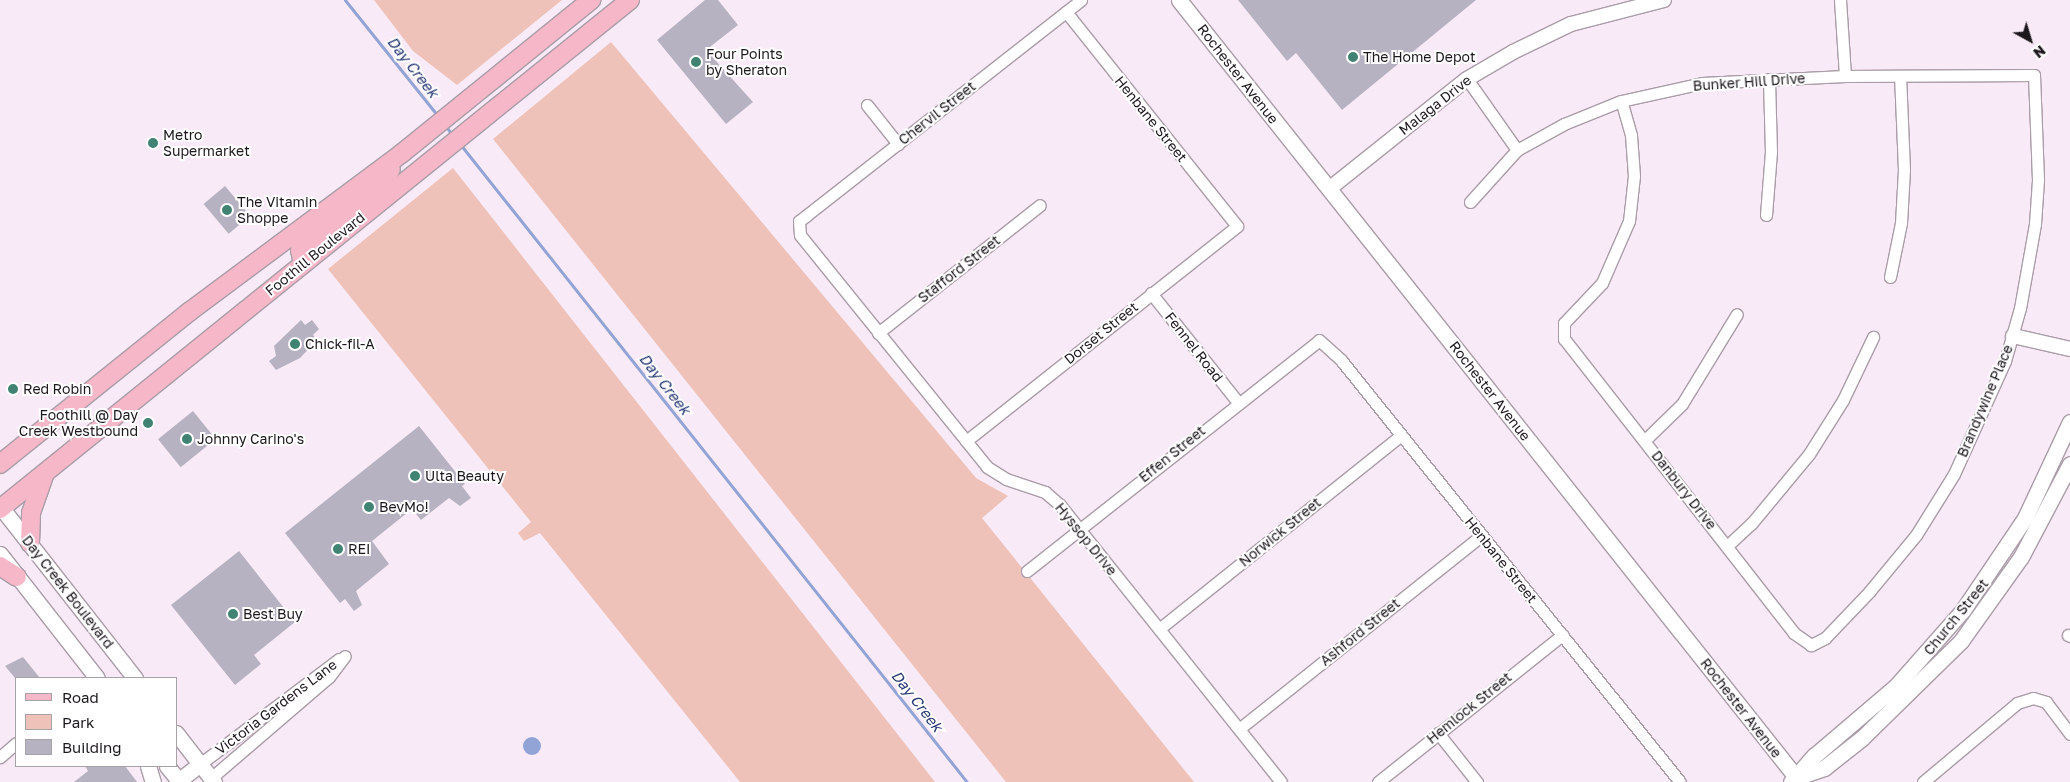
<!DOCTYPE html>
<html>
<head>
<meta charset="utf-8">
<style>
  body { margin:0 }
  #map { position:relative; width:2070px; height:782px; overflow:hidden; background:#f8eaf6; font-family:"Golos Text",sans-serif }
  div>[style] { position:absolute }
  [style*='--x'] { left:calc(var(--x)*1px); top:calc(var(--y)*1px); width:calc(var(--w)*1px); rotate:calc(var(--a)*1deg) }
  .green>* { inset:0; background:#eec2b8 }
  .water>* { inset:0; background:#92a4d5 }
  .round { border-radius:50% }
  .stream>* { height:3px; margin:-1.5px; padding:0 1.5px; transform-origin:1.5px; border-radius:1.5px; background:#92a4d5 }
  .building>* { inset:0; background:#b7b2c1; transform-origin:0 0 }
  .roads { filter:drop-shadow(1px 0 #aa9da8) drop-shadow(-1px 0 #aa9da8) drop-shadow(0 1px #aa9da8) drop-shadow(0 -1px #aa9da8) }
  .minor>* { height:11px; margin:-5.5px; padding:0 5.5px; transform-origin:5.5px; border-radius:5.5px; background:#fff }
  .tertiary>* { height:14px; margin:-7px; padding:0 7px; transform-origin:7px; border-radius:7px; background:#fff }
  .secondary>* { height:15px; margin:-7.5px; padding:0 7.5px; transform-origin:7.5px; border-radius:7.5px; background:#fff }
  .primary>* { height:18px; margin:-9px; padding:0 9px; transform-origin:9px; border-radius:9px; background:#f6b8c9 }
  .dots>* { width:14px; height:14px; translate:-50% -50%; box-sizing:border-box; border:2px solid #fff; border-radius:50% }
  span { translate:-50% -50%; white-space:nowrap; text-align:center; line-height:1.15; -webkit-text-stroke:4px #fff; paint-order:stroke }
  .poi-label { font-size:14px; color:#1d181d }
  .left { translate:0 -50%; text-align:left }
  .right { translate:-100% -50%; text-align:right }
  .street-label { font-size:14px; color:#1d181d }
  .water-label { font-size:15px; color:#283974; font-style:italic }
  .legend { position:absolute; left:15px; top:677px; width:162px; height:90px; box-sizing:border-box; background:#fff; border:1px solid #a5a3a5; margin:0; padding:6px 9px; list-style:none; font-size:15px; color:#1d181d }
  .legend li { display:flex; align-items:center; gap:10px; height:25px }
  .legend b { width:25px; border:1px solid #a5a3a5 }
  .north { position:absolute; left:2005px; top:15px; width:50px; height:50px; -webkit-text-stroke:4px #fff; paint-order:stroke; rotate:141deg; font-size:14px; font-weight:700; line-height:20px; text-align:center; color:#1d181d }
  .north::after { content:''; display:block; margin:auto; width:18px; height:22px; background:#1d181d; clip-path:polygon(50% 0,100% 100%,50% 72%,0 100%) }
</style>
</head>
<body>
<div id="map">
  <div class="green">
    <div style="clip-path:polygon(374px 0,562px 0,457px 85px,413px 51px)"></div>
    <div style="clip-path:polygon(611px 42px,976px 478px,1008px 496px,982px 518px,1194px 782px,1006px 782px,493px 139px)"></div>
    <div style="clip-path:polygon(453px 168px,935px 782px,740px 782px,540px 533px,524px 541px,518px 533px,531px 522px,328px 269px)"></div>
  </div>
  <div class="water">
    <div class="round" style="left:523px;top:737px;width:18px;height:18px"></div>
  </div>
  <div class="stream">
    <div style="--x:345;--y:0;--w:149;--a:51.3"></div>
    <div style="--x:445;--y:125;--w:14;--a:54"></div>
    <div style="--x:460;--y:144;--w:815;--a:51.53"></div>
  </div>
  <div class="building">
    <div style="clip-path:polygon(705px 0,718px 0,738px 25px,706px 50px,753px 102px,726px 124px,657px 40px)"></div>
    <div style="clip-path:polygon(1238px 0,1476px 0,1342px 110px,1296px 53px,1287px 61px)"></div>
    <div style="left:225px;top:186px;width:39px;height:28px;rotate:50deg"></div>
    <div style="clip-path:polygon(301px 320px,305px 325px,312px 320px,319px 329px,313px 335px,317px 340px,300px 358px,276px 370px,269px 361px,276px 356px,274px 346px)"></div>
    <div style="left:193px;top:411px;width:36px;height:45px;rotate:51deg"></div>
    <div style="clip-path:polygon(419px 426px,465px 484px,462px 486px,471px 498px,460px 506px,449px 498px,421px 520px,412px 509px,372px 541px,389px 564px,356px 591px,362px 605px,354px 611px,345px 599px,340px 603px,285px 533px)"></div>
    <div style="clip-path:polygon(239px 551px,295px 622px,254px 655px,261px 664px,235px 685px,171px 605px)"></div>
    <div style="clip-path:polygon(23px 657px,40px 678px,15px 678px,5px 666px)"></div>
    <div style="clip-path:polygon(85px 766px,125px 766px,137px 782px,74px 782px,88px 771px)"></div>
  </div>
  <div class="roads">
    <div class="minor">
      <div style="--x:1081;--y:0;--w:348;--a:141.9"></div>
      <div style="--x:807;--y:215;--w:10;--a:143"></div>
      <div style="--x:799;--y:221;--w:14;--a:86"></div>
      <div style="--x:800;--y:235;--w:298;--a:51.1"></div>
      <div style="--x:987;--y:467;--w:22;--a:32"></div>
      <div style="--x:1006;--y:479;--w:41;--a:18.4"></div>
      <div style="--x:1045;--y:492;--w:20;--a:41"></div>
      <div style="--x:1060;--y:505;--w:354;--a:51.4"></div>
      <div style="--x:1840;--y:0;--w:76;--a:86.2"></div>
      <div style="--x:1467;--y:79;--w:87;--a:54.8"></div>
      <div style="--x:867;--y:105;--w:50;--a:51.5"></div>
      <div style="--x:1470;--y:202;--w:70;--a:-47.9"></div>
      <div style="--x:1517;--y:150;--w:54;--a:-29"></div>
      <div style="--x:1564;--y:124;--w:61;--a:-22"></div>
      <div style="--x:1621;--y:101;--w:83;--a:-12.5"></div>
      <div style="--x:1702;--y:83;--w:143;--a:-2.8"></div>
      <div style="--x:1845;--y:76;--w:189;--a:-0.3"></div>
      <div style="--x:2034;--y:75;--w:105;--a:87.8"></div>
      <div style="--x:2038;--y:180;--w:44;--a:93.9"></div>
      <div style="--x:2035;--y:224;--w:85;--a:100.1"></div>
      <div style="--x:2020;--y:308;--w:55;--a:105.8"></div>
      <div style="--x:2005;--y:361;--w:124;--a:114.3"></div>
      <div style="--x:1954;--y:474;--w:72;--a:121.9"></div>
      <div style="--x:1916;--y:535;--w:74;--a:129.5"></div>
      <div style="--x:1869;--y:592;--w:64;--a:133.7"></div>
      <div style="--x:1825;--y:638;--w:16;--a:153"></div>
      <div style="--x:1811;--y:645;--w:21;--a:-145"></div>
      <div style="--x:1794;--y:633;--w:373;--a:-128"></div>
      <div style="--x:1564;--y:339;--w:16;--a:-90"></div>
      <div style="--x:1564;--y:323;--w:55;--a:-46.5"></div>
      <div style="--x:1602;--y:283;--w:68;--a:-66.5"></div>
      <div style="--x:1629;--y:221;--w:45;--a:-83.7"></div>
      <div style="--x:1634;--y:176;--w:41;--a:-94.2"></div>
      <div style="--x:1631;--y:135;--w:35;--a:-106"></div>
      <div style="--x:1766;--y:215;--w:63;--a:-85.5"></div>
      <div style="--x:1771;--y:152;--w:73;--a:-91.6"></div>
      <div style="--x:1890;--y:277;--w:55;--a:-78.5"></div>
      <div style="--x:1901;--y:223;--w:53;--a:-86.8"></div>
      <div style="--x:1904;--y:170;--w:94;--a:-92.4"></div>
      <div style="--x:1151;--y:293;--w:138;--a:51.5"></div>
      <div style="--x:878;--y:333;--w:206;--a:-38.3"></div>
      <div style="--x:1645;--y:440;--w:52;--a:-44.2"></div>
      <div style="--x:1682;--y:404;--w:105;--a:-58.6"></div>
      <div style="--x:966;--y:441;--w:346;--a:-38.4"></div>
      <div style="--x:1237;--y:226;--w:274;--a:-128.6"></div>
      <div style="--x:1727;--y:546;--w:33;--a:-43"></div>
      <div style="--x:1751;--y:524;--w:91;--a:-50.4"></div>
      <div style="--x:1809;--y:454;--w:64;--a:-57.8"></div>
      <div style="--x:1843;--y:400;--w:70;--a:-64.5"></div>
      <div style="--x:1027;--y:571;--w:372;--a:-38.3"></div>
      <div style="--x:1319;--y:340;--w:30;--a:42"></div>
      <div style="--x:1341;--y:360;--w:541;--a:51.22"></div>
      <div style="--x:1159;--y:629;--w:310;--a:-38.7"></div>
      <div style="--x:2068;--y:635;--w:2;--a:27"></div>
      <div style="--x:1239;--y:729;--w:310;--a:-38.6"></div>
      <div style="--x:1438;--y:733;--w:63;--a:51.5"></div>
      <div style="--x:0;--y:757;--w:21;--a:-41"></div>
      <div style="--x:200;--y:764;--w:174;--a:-37.1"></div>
      <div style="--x:211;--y:778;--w:155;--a:-40.6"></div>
      <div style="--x:329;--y:677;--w:26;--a:-53"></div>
      <div style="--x:1378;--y:782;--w:236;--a:-38.6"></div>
      <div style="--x:1923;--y:782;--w:123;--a:-40"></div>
      <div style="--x:2017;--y:703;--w:17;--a:-17"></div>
      <div style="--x:2033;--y:698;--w:14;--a:17"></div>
      <div style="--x:2046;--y:702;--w:40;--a:53"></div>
    </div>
    <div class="tertiary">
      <div style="--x:1329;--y:189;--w:176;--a:-38.6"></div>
      <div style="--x:1467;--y:79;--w:53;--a:-30.4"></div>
      <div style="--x:1513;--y:52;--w:64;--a:-25.8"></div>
      <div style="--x:1571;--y:24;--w:96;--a:-14.5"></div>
      <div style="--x:2013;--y:336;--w:58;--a:12.8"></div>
    </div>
    <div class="secondary">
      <div style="--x:1179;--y:0;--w:999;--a:51.55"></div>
      <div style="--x:0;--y:506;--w:219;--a:51.9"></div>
      <div style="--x:0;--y:554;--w:157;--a:52"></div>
      <div style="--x:176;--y:733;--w:62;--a:52.2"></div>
      <div style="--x:148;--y:766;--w:17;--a:73"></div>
      <div style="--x:167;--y:766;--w:21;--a:51"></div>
      <div style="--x:1798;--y:777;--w:28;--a:-19"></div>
      <div style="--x:1824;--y:768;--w:48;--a:-38.3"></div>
      <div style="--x:1862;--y:738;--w:139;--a:-44.4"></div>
      <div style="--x:1961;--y:641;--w:103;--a:-54.5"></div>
      <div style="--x:2021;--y:557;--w:105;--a:-62.2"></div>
      <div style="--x:177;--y:782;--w:29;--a:-38"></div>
      <div style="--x:1791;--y:782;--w:35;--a:-49"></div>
      <div style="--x:1814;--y:756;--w:108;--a:-40.5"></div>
      <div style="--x:1896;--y:686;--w:101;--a:-48.6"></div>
      <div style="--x:1963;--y:610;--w:111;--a:-56"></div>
      <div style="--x:2025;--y:518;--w:106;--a:-64.9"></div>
    </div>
    <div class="primary">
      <div style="--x:303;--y:264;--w:14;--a:-102"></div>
      <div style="--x:300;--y:250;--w:108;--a:-39.7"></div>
      <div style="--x:383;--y:181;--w:14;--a:-56"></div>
      <div style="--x:0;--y:464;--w:243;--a:-38.8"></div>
      <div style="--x:189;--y:312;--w:264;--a:-36.7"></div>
      <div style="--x:401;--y:154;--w:245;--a:-39"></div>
      <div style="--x:0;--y:509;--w:810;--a:-38.94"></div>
      <div style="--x:30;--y:543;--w:30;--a:-88"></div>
      <div style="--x:31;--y:513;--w:42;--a:-70.7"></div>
      <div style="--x:0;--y:566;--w:20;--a:33"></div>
    </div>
  </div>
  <div class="dots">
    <div style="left:1353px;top:57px;background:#418373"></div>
    <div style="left:696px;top:62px;background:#418373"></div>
    <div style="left:153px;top:143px;background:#418373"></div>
    <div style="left:227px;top:210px;background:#418373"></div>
    <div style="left:295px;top:344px;background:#418373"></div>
    <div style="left:13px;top:389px;background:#418373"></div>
    <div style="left:148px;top:423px;background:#418373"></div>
    <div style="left:187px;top:439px;background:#418373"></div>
    <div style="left:415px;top:476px;background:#418373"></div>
    <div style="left:369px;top:507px;background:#418373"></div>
    <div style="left:338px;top:549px;background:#418373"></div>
    <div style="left:233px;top:614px;background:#418373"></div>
  </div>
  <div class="poi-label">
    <span class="left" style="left:706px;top:62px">Four Points<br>by Sheraton</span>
    <span class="left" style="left:1363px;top:57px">The Home Depot</span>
    <span class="left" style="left:163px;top:143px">Metro<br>Supermarket</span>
    <span class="left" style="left:237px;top:210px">The Vitamin<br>Shoppe</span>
    <span class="left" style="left:305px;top:344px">Chick-fil-A</span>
    <span class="left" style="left:23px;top:389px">Red Robin</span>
    <span class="right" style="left:138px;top:423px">Foothill @ Day<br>Creek Westbound</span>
    <span class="left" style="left:197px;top:439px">Johnny Carino's</span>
    <span class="left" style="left:425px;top:476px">Ulta Beauty</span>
    <span class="left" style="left:379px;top:507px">BevMo!</span>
    <span class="left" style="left:348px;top:549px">REI</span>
    <span class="left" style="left:243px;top:614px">Best Buy</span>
  </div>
  <div class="street-label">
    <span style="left:1238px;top:74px;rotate:52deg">Rochester Avenue</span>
    <span style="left:1749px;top:82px;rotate:-4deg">Bunker Hill Drive</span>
    <span style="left:1435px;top:105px;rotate:-38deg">Malaga Drive</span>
    <span style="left:937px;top:113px;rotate:-38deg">Chervil Street</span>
    <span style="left:1151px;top:119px;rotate:51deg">Henbane Street</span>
    <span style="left:315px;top:254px;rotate:-39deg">Foothill Boulevard</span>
    <span style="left:959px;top:269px;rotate:-38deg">Stafford Street</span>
    <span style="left:1101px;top:333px;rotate:-39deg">Dorset Street</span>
    <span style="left:1194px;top:347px;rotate:52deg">Fennel Road</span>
    <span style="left:1490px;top:391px;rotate:52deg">Rochester Avenue</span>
    <span style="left:1985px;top:401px;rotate:-67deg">Brandywine Place</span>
    <span style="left:1172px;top:454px;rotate:-39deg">Effen Street</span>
    <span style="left:1684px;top:490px;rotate:52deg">Danbury Drive</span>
    <span style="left:1280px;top:532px;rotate:-39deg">Norwick Street</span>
    <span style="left:1086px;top:539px;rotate:51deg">Hyssop Drive</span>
    <span style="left:1501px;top:560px;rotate:51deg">Henbane Street</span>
    <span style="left:68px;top:592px;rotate:52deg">Day Creek Boulevard</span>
    <span style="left:1956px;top:617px;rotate:-51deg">Church Street</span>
    <span style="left:1360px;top:632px;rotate:-39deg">Ashford Street</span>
    <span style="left:276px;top:707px;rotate:-37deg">Victoria Gardens Lane</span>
    <span style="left:1469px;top:708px;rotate:-39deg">Hemlock Street</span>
    <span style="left:1741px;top:708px;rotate:52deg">Rochester Avenue</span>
  </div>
  <div class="water-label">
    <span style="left:413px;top:67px;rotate:52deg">Day Creek</span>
    <span style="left:665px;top:384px;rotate:52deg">Day Creek</span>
    <span style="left:917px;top:701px;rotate:52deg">Day Creek</span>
  </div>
  <ul class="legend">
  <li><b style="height:6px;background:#f6b8c9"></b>Road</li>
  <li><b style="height:14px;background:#eec2b8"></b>Park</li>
  <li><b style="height:14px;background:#b7b2c1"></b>Building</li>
  </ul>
  <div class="north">N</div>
</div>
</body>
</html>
